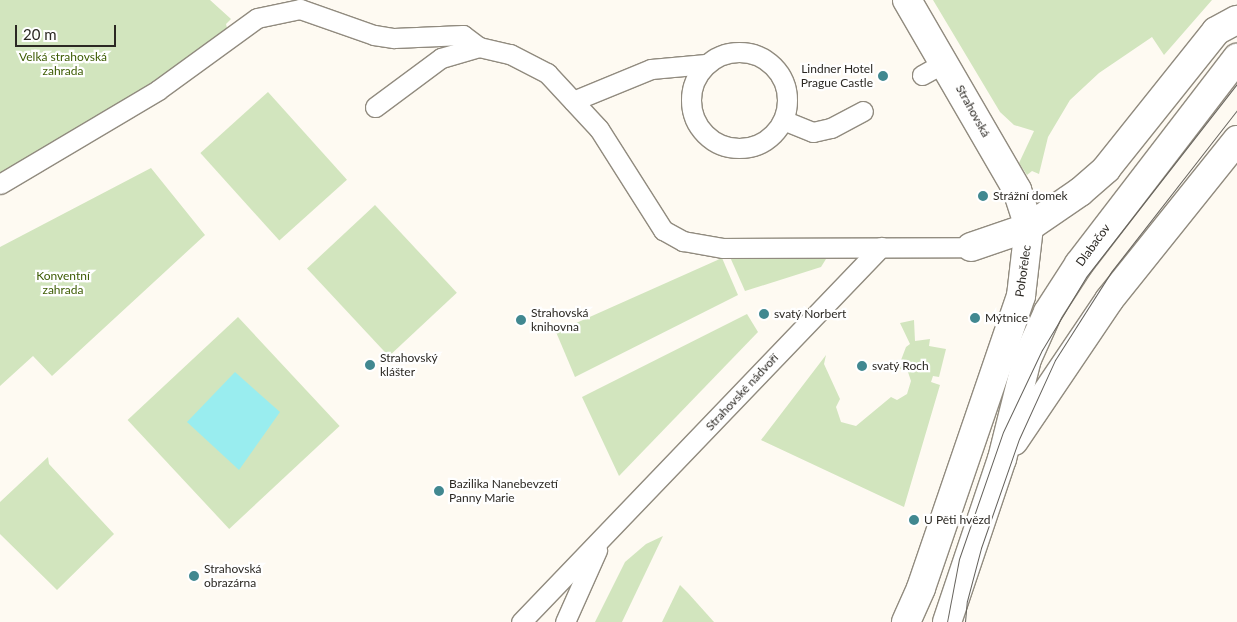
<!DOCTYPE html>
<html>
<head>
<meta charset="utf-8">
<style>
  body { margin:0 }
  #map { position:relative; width:1237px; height:622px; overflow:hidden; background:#fefaf2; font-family:Lato,sans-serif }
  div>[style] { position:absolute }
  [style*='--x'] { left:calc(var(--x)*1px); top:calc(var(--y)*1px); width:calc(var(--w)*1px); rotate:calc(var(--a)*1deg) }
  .green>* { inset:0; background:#d2e5be; transform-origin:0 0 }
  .water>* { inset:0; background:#99edef }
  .roads { filter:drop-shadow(1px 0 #918b7f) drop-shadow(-1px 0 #918b7f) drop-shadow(0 1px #918b7f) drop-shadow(0 -1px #918b7f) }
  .service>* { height:19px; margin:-9.5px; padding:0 9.5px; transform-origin:9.5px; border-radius:9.5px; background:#fff }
  .service>.ring { margin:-9.5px; padding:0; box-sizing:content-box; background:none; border:19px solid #fff; border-radius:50% }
  .pedestrian>* { height:28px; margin:-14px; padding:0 14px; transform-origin:14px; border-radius:14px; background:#fff }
  .minor>* { height:28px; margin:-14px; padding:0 14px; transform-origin:14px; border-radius:14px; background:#fff }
  .secondary>* { height:28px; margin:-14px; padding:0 14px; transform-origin:14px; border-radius:14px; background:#fff }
  .tram>* { height:1px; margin:-0.5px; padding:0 0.5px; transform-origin:0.5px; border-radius:0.5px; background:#65625c }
  .dots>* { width:14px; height:14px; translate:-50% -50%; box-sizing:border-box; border:2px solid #fff; border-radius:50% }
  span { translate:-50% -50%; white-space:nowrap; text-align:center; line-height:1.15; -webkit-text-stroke:4.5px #fff; paint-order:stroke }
  .park-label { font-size:12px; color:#3d5c04 }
  .poi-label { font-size:12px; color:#2b2823 }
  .right { translate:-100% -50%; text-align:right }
  .left { translate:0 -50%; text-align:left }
  .street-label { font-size:12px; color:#2b2823 }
  .scale { position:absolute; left:15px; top:25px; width:101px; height:22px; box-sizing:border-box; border:2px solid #2b2823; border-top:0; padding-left:6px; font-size:15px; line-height:18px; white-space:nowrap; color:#2b2823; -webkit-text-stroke:4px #fff; paint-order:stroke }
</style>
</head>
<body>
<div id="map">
  <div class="green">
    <div style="clip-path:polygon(0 0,210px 0,231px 19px,226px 24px,228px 32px,154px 85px,0 175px)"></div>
    <div style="clip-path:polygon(933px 0,1212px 0,1164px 55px,1152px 37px,1099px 73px,1070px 100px,1048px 137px,1039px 174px,1032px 171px,1027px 175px,1019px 163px,1034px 131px,1014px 125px,1000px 112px)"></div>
    <div style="left:268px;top:92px;width:118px;height:91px;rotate:48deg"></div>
    <div style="clip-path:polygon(151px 168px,205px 235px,52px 376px,33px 356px,0 386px,0 247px)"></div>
    <div style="left:375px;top:205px;width:120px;height:93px;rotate:47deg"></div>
    <div style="clip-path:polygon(823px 255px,826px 259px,821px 267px,745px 291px,730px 257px)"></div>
    <div style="clip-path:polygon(722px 258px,738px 295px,575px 377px,556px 332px)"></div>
    <div style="clip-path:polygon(747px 314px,758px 332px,619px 476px,582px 397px)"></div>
    <div style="left:238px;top:317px;width:149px;height:151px;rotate:47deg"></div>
    <div style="clip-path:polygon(914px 320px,915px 341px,930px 339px,929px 346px,946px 349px,939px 377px,933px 376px,931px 382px,940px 385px,904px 507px,761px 440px,826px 355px,824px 364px,840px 399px,836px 407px,841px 422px,856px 426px,891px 397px,897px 400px,907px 394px,911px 381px,908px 372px,898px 368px,906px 347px,910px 344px,900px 323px)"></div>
    <div style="clip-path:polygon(48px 457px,49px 464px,114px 534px,57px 590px,0 534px,0 502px)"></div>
    <div style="clip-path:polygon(663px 536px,622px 622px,595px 622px,625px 562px,646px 544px)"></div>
    <div style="clip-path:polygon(680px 585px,688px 593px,714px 622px,662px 622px)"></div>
  </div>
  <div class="water">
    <div style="clip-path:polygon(235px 372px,280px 412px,239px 470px,187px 422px)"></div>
  </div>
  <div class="roads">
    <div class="service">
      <div class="ring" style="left:691px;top:52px;width:77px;height:77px"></div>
      <div style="--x:922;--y:75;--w:26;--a:-29"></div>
      <div style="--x:573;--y:101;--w:84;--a:-22.3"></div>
      <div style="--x:651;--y:69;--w:55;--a:-5.2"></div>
      <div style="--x:375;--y:107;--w:82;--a:-36.6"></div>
      <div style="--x:441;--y:58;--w:40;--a:-16"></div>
      <div style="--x:783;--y:120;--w:32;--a:22"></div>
      <div style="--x:813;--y:132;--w:18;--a:-13"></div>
      <div style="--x:831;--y:128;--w:36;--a:-28"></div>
      <div style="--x:0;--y:184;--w:184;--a:-30.7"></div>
      <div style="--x:158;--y:90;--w:122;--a:-36"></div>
      <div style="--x:257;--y:18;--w:44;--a:-11.8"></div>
      <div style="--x:300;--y:9;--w:78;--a:19.4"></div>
      <div style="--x:374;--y:35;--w:20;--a:9"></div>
      <div style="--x:394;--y:38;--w:69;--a:-2.5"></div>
      <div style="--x:463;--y:35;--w:20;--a:37"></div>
      <div style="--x:479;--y:47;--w:32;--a:13"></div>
      <div style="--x:510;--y:54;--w:42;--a:27.2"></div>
      <div style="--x:547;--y:73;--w:76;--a:47.1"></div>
      <div style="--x:599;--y:129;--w:120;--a:57.6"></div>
      <div style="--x:663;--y:230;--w:23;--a:29"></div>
      <div style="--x:683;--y:241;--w:41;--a:9.9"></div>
      <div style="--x:723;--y:248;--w:239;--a:-0.2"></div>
      <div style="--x:521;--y:622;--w:520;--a:-46.17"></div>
      <div style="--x:565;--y:622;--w:79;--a:-66"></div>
    </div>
    <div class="pedestrian">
      <div style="--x:906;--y:622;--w:37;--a:-66"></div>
      <div style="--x:921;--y:588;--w:309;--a:-71.1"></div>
      <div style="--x:1021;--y:296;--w:69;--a:-83.4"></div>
    </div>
    <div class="minor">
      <div style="--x:907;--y:0;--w:220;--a:59.9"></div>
      <div style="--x:1017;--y:190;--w:39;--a:72"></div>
      <div style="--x:971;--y:247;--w:61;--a:-19"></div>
      <div style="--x:1029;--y:227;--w:62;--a:-34.5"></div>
      <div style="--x:1080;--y:192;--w:35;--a:-41"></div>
      <div style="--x:1106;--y:169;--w:176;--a:-51.4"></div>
      <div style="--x:1216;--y:31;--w:24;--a:-28"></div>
    </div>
    <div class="secondary">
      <div style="--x:1014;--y:441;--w:170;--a:-56"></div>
      <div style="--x:1109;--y:300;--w:205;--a:-51.3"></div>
      <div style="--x:947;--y:622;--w:172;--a:-71.4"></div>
      <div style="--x:1002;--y:459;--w:103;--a:-76"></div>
      <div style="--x:1027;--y:359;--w:51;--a:-65.9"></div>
      <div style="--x:1048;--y:312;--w:57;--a:-57.1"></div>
      <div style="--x:1079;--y:264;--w:260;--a:-52.5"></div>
    </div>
  </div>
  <div class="tram">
    <div style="--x:947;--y:622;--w:64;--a:-79.2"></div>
    <div style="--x:959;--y:559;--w:134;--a:-70.9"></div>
    <div style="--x:1003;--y:432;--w:91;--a:-64.6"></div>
    <div style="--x:1042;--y:350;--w:85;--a:-58.9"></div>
    <div style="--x:1086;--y:277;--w:245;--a:-52"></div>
    <div style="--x:965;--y:622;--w:21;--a:-85"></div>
    <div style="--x:967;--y:601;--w:55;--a:-75.2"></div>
    <div style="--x:981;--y:548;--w:115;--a:-70.8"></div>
    <div style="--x:1019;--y:439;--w:87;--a:-65.5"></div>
    <div style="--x:1055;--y:360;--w:104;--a:-57.5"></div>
    <div style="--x:1111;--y:272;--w:205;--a:-52.1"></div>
  </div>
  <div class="dots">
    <div style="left:883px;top:76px;background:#418890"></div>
    <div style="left:983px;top:196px;background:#418890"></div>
    <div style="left:764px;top:314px;background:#418890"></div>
    <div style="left:975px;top:318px;background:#418890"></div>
    <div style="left:521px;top:320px;background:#418890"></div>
    <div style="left:370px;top:365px;background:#418890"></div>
    <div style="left:862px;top:366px;background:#418890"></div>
    <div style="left:439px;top:491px;background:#418890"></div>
    <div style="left:914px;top:520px;background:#418890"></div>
    <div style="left:194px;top:576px;background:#418890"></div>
  </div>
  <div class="park-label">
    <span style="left:63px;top:64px">Velká strahovská<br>zahrada</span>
    <span style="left:63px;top:283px">Konventní<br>zahrada</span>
  </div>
  <div class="poi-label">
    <span class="right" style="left:873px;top:76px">Lindner Hotel<br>Prague Castle</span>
    <span class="left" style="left:993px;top:196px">Strážní domek</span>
    <span class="left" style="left:531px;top:320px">Strahovská<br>knihovna</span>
    <span class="left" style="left:774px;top:314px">svatý Norbert</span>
    <span class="left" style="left:985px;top:318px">Mýtnice</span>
    <span class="left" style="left:380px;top:365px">Strahovský<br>klášter</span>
    <span class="left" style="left:872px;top:366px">svatý Roch</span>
    <span class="left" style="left:449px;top:491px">Bazilika Nanebevzetí<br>Panny Marie</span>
    <span class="left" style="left:924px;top:520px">U Pěti hvězd</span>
    <span class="left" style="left:204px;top:576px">Strahovská<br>obrazárna</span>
  </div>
  <div class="street-label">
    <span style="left:973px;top:111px;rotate:61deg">Strahovská</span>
    <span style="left:1093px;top:245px;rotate:-54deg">Dlabačov</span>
    <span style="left:1023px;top:271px;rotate:-82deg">Pohořelec</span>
    <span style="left:742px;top:392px;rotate:-47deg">Strahovské nádvoří</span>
  </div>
  <div class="scale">20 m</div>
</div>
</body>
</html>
